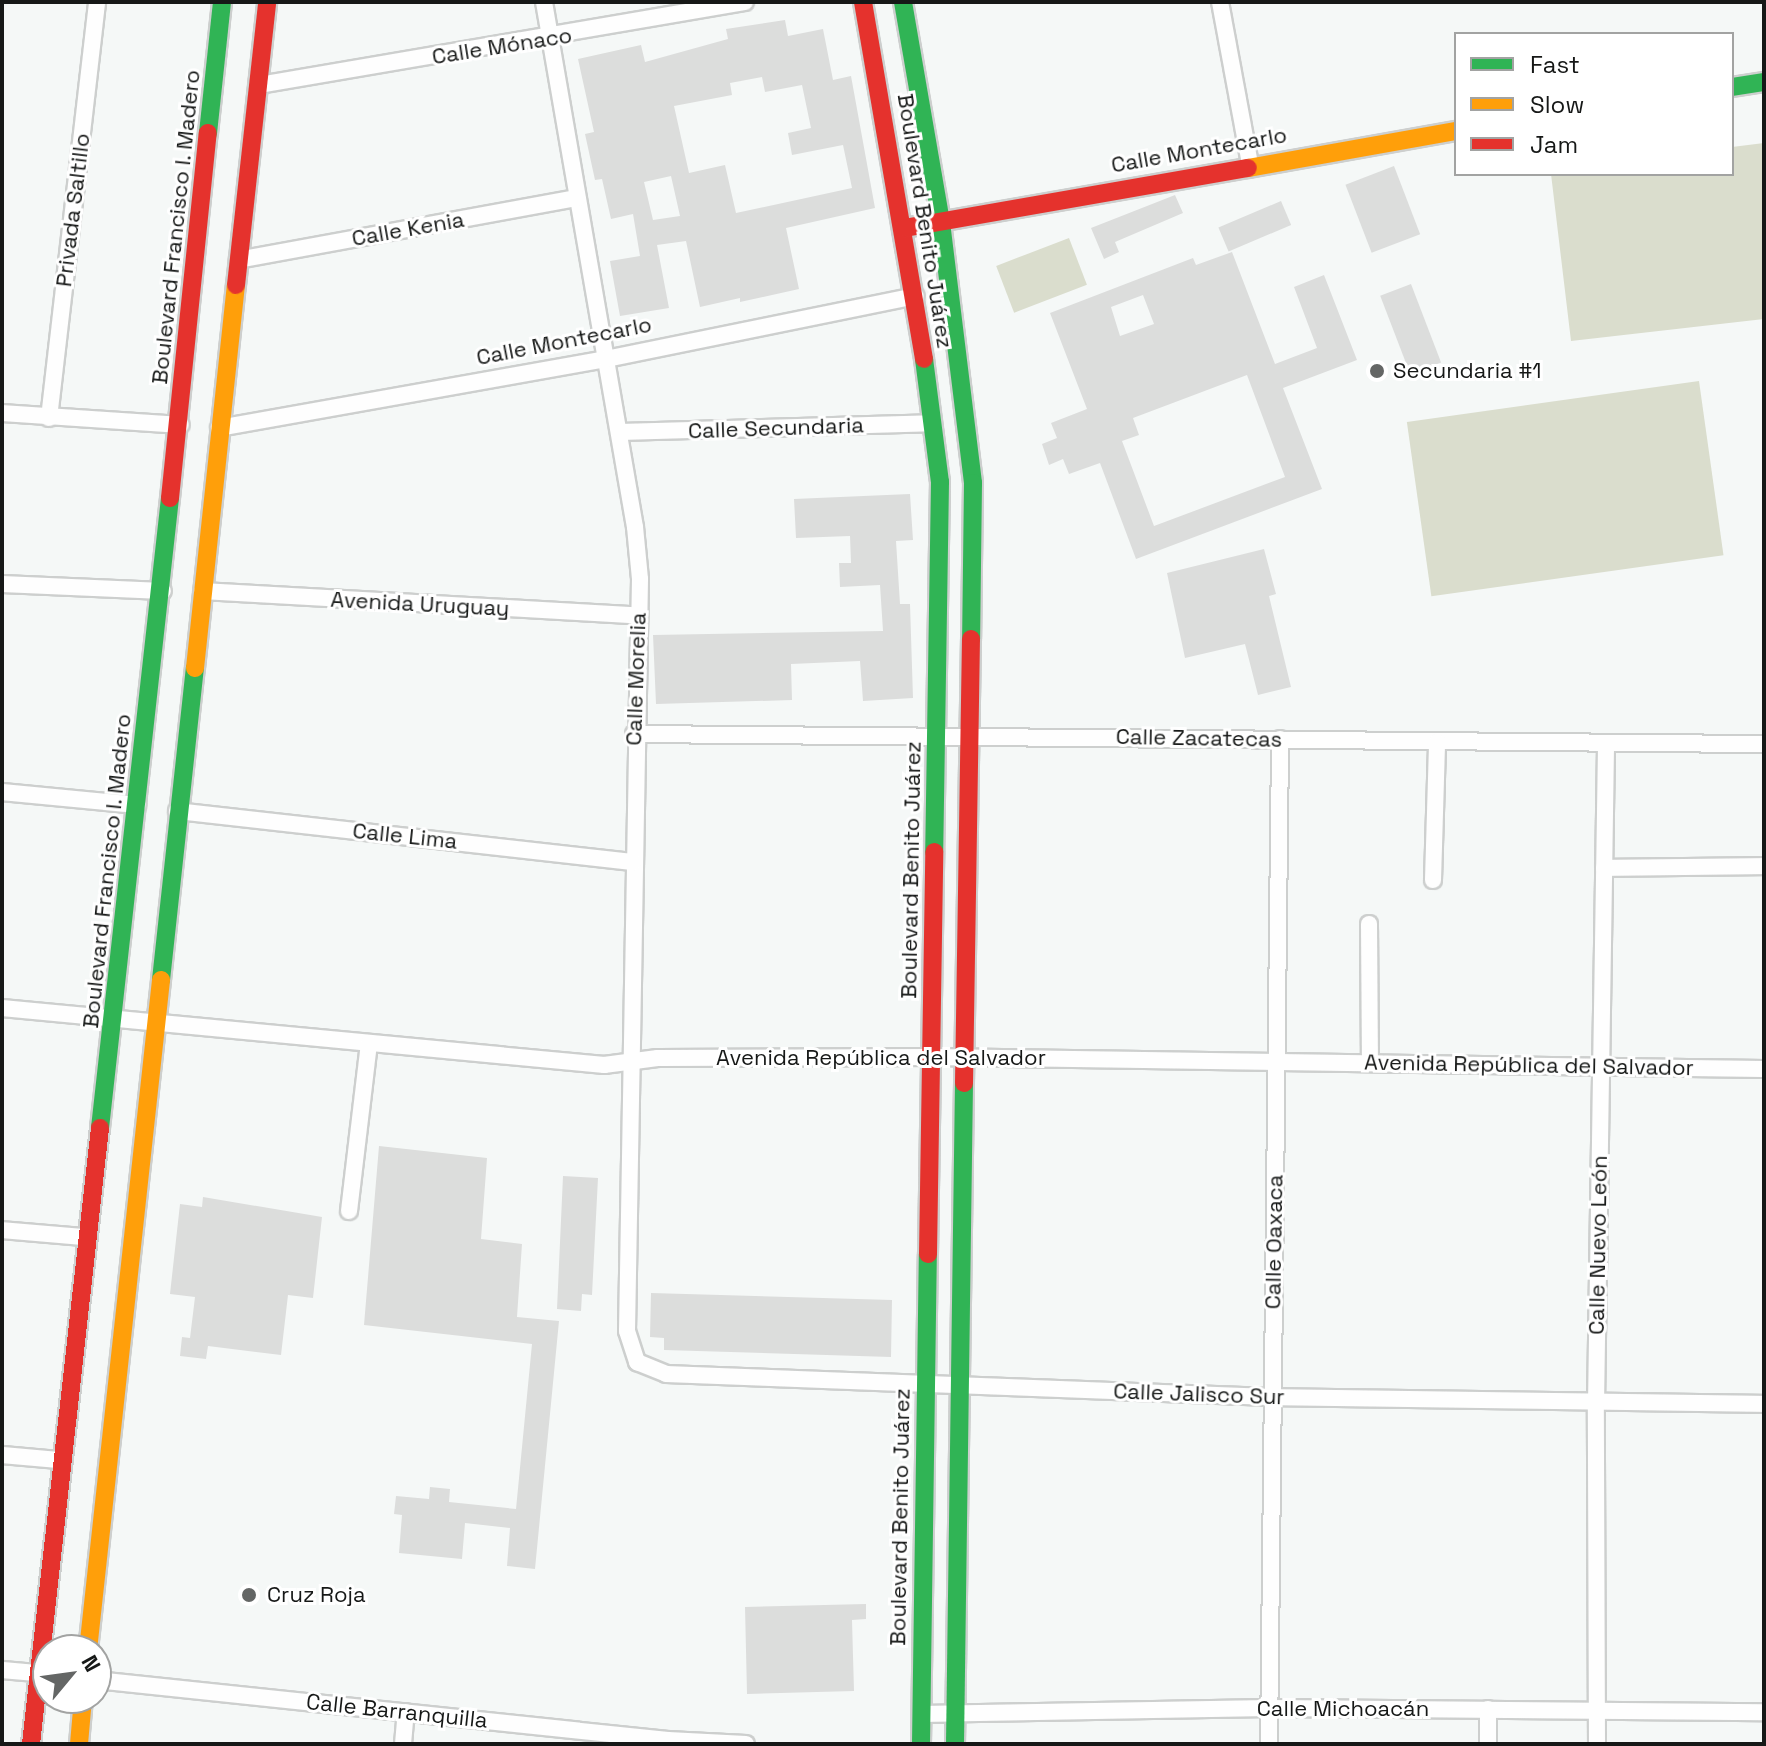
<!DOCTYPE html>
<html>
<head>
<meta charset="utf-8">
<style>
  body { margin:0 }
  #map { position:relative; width:1766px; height:1746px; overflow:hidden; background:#f5f8f7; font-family:"Space Grotesk",sans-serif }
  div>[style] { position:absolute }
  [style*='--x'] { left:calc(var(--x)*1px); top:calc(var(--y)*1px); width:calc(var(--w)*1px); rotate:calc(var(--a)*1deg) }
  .green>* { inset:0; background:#daddcd; transform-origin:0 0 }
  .building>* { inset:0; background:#dcdddc; transform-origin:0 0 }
  .roads { filter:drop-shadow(2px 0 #cdcfce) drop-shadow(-2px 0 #cdcfce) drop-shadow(0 2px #cdcfce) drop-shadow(0 -2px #cdcfce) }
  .street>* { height:16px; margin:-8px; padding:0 8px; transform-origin:8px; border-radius:8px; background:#fefefe }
  .fast>* { height:18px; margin:-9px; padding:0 9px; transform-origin:9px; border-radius:9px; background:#30b455 }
  .slow>* { height:18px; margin:-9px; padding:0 9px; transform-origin:9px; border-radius:9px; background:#ff9f0a }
  .jam>* { height:18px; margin:-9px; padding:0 9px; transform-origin:9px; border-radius:9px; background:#e5322d }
  .dots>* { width:22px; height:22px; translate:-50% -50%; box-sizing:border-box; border:4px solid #fff; border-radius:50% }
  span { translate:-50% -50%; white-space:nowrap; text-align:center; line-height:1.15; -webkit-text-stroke:6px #fff; paint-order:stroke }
  .street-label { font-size:22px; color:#161817 }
  .poi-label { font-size:22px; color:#161817 }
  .left { translate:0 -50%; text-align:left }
  .frame { position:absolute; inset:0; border:4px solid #161817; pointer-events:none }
  .legend { position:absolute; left:1454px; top:32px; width:280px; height:144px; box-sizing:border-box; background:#fff; border:2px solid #a2a3a2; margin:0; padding:10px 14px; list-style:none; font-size:24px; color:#161817 }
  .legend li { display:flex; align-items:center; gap:16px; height:40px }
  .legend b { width:40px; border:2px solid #a2a3a2 }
  .north { position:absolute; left:32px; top:1634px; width:80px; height:80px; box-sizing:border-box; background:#fff; border:2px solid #a2a3a2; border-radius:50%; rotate:61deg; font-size:22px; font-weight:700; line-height:32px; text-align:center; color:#161817 }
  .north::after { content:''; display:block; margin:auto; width:28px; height:36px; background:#646665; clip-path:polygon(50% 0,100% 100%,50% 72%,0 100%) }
</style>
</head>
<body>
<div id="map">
  <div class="green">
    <div style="clip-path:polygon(1764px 143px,1764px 319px,1571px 341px,1551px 174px,1732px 174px,1732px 147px)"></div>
    <div style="left:1069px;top:238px;width:50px;height:78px;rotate:69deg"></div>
    <div style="left:1699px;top:381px;width:176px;height:295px;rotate:82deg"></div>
  </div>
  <div class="building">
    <div style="clip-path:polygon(evenodd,785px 20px,788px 36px,823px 29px,833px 80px,851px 76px,875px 208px,786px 228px,799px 289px,740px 302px,740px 298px,700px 307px,686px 241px,657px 245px,669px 308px,620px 316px,610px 261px,640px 256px,633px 214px,611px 219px,602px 179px,595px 180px,585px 134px,594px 132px,578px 59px,641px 45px,645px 62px,728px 39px,726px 29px,785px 20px,762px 77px,765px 92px,802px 85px,811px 128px,788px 133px,792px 155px,843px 145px,852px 188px,736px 213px,725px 165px,689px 173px,674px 106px,732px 95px,730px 83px,762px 77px,785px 20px,671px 176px,680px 216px,653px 220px,644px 182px,671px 176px)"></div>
    <div style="left:1394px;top:166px;width:73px;height:52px;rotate:69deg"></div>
    <div style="clip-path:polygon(1175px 195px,1183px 213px,1115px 242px,1119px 252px,1104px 259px,1091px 228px)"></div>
    <div style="left:1281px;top:201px;width:26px;height:68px;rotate:67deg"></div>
    <div style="clip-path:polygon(evenodd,1232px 252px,1275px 364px,1317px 348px,1294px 287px,1324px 275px,1357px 360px,1283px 388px,1322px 489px,1136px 559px,1100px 463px,1069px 474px,1063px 459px,1049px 465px,1042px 444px,1057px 438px,1051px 423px,1087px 409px,1050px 313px,1193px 258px,1196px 265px,1232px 252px,1143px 295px,1154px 324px,1120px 336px,1111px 307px,1143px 295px,1232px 252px,1247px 375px,1285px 477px,1154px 526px,1122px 441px,1139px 435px,1133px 418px,1247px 375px)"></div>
    <div style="left:1411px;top:284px;width:84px;height:33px;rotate:69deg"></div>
    <div style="clip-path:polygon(910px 494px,913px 540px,896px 541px,900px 604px,910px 604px,913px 698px,863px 701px,860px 661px,791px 664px,792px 700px,656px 704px,653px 635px,883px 631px,880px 585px,840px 587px,839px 563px,851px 563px,850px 536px,796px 538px,794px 499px)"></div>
    <div style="clip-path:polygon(1264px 549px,1276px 594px,1269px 596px,1291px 687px,1258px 695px,1245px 644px,1185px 658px,1167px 573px)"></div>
    <div style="clip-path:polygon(379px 1146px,487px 1158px,481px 1239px,522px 1244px,517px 1317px,559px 1321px,535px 1569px,507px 1566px,510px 1528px,465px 1523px,462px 1559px,399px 1553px,402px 1515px,394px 1514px,396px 1496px,429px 1499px,430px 1487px,450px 1489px,449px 1502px,516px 1509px,532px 1344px,364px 1325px)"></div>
    <div style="clip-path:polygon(563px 1176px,598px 1178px,592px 1295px,582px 1294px,581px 1311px,557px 1309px)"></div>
    <div style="clip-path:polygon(203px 1197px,322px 1217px,313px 1298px,288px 1295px,281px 1355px,208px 1346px,206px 1359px,180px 1356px,182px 1337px,190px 1338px,195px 1297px,170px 1294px,180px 1204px,202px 1207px)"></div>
    <div style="clip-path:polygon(651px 1293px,892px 1300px,891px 1357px,664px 1350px,664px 1338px,650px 1337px)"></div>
    <div style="clip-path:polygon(866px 1604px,866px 1619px,852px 1620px,854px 1691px,747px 1694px,745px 1607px)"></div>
  </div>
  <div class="roads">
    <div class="street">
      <div style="--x:544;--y:2;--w:533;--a:80.17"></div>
      <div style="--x:635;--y:527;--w:52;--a:84.5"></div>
      <div style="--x:640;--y:579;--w:752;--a:90.99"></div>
      <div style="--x:627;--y:1331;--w:33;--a:72"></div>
      <div style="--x:637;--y:1362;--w:31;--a:22"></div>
      <div style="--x:666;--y:1374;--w:605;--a:2.18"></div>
      <div style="--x:1271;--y:1397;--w:493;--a:0.8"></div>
      <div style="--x:1220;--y:2;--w:165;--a:79.5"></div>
      <div style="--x:259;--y:85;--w:493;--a:-9.7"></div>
      <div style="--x:238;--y:260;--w:345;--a:-10.4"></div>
      <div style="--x:2;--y:413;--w:179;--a:3.8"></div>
      <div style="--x:49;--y:418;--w:419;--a:-83.4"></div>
      <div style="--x:219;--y:428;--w:393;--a:-10.1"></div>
      <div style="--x:606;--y:359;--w:316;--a:-11.5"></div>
      <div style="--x:619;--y:432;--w:313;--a:-1.6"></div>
      <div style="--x:2;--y:584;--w:161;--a:2.5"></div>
      <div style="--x:202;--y:591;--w:437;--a:3.2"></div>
      <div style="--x:634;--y:734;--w:1130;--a:0.51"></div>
      <div style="--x:2;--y:792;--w:136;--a:5.5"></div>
      <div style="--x:177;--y:811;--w:459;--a:6.4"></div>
      <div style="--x:1604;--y:868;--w:160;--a:-0.7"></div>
      <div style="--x:1433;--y:880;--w:138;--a:-88.3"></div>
      <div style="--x:1369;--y:924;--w:138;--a:89.6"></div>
      <div style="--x:2;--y:1008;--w:605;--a:5.41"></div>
      <div style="--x:604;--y:1065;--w:54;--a:-7.4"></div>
      <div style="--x:658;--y:1058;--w:274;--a:-0.2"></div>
      <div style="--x:932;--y:1057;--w:832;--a:0.83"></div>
      <div style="--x:349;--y:1211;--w:169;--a:-83.2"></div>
      <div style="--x:2;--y:1230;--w:82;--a:4.9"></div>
      <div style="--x:2;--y:1455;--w:57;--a:5"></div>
      <div style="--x:2;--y:1670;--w:46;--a:5"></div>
      <div style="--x:96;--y:1680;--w:575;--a:5.99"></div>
      <div style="--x:668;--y:1740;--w:78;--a:2.9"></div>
      <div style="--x:921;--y:1714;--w:348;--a:-1"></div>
      <div style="--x:1269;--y:1708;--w:495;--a:0.5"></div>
      <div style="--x:403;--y:1744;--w:32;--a:-85"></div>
      <div style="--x:1269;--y:1744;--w:1005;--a:-89.37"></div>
      <div style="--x:1488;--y:1744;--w:35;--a:-90"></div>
      <div style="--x:1597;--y:1744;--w:339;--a:-90.2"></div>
      <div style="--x:1596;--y:1405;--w:660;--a:-89.13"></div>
    </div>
    <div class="fast">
      <div style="--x:903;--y:2;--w:223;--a:80.2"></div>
      <div style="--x:941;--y:222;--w:263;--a:83"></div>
      <div style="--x:973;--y:483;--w:156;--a:90.7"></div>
      <div style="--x:1732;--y:87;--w:32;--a:-9"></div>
      <div style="--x:208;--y:133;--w:132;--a:-83.9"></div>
      <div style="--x:924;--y:359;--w:124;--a:82.6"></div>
      <div style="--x:940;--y:482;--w:370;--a:90.9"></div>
      <div style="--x:161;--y:980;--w:314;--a:-83.8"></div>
      <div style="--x:100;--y:1128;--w:634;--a:-83.66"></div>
      <div style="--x:921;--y:1744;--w:490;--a:-89.2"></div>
      <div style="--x:955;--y:1744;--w:661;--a:-89.22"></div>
    </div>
    <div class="slow">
      <div style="--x:1248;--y:168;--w:211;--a:-10.1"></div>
      <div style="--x:195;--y:668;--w:385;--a:-83.9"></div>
      <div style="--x:88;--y:1650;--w:674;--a:-83.78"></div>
      <div style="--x:79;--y:1744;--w:46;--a:-85"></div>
    </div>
    <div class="jam">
      <div style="--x:863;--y:2;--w:362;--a:80.3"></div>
      <div style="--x:904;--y:228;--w:349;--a:-9.9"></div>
      <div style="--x:236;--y:285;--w:285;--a:-83.7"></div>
      <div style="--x:170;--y:498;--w:367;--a:-84.1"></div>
      <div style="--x:964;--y:1083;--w:444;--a:-89.1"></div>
      <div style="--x:928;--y:1254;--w:402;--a:-89.1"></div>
      <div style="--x:31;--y:1744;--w:620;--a:-83.61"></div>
    </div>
  </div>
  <div class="dots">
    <div style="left:1377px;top:371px;background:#646665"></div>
    <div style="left:249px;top:1595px;background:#646665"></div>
  </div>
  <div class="street-label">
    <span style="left:502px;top:46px;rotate:-9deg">Calle Mónaco</span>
    <span style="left:1199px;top:150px;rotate:-10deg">Calle Montecarlo</span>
    <span style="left:73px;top:210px;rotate:-83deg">Privada Saltillo</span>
    <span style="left:925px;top:221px;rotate:81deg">Boulevard Benito Juárez</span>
    <span style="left:176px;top:227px;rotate:-84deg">Boulevard Francisco I. Madero</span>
    <span style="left:408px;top:229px;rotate:-10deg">Calle Kenia</span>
    <span style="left:564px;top:341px;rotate:-11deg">Calle Montecarlo</span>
    <span style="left:776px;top:428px;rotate:-2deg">Calle Secundaria</span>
    <span style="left:420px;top:604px;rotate:3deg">Avenida Uruguay</span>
    <span style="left:636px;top:679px;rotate:-88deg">Calle Morelia</span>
    <span style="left:1199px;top:738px;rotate:1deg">Calle Zacatecas</span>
    <span style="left:405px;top:836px;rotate:6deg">Calle Lima</span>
    <span style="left:911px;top:870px;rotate:-89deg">Boulevard Benito Juárez</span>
    <span style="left:107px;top:871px;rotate:-84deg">Boulevard Francisco I. Madero</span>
    <span style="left:881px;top:1058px">Avenida República del Salvador</span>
    <span style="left:1529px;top:1065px;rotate:1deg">Avenida República del Salvador</span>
    <span style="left:1274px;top:1242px;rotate:-89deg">Calle Oaxaca</span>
    <span style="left:1598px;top:1245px;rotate:-89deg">Calle Nuevo León</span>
    <span style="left:1199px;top:1394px;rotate:2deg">Calle Jalisco Sur</span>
    <span style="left:900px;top:1517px;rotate:-89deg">Boulevard Benito Juárez</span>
    <span style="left:1343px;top:1709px">Calle Michoacán</span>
    <span style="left:397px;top:1711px;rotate:6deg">Calle Barranquilla</span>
  </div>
  <div class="poi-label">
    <span class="left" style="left:1393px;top:371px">Secundaria #1</span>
    <span class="left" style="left:267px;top:1595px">Cruz Roja</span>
  </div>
  <div class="frame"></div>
  <ul class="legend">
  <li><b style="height:10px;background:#30b455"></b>Fast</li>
  <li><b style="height:10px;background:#ff9f0a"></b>Slow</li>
  <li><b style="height:10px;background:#e5322d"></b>Jam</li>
  </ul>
  <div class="north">N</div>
</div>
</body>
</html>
